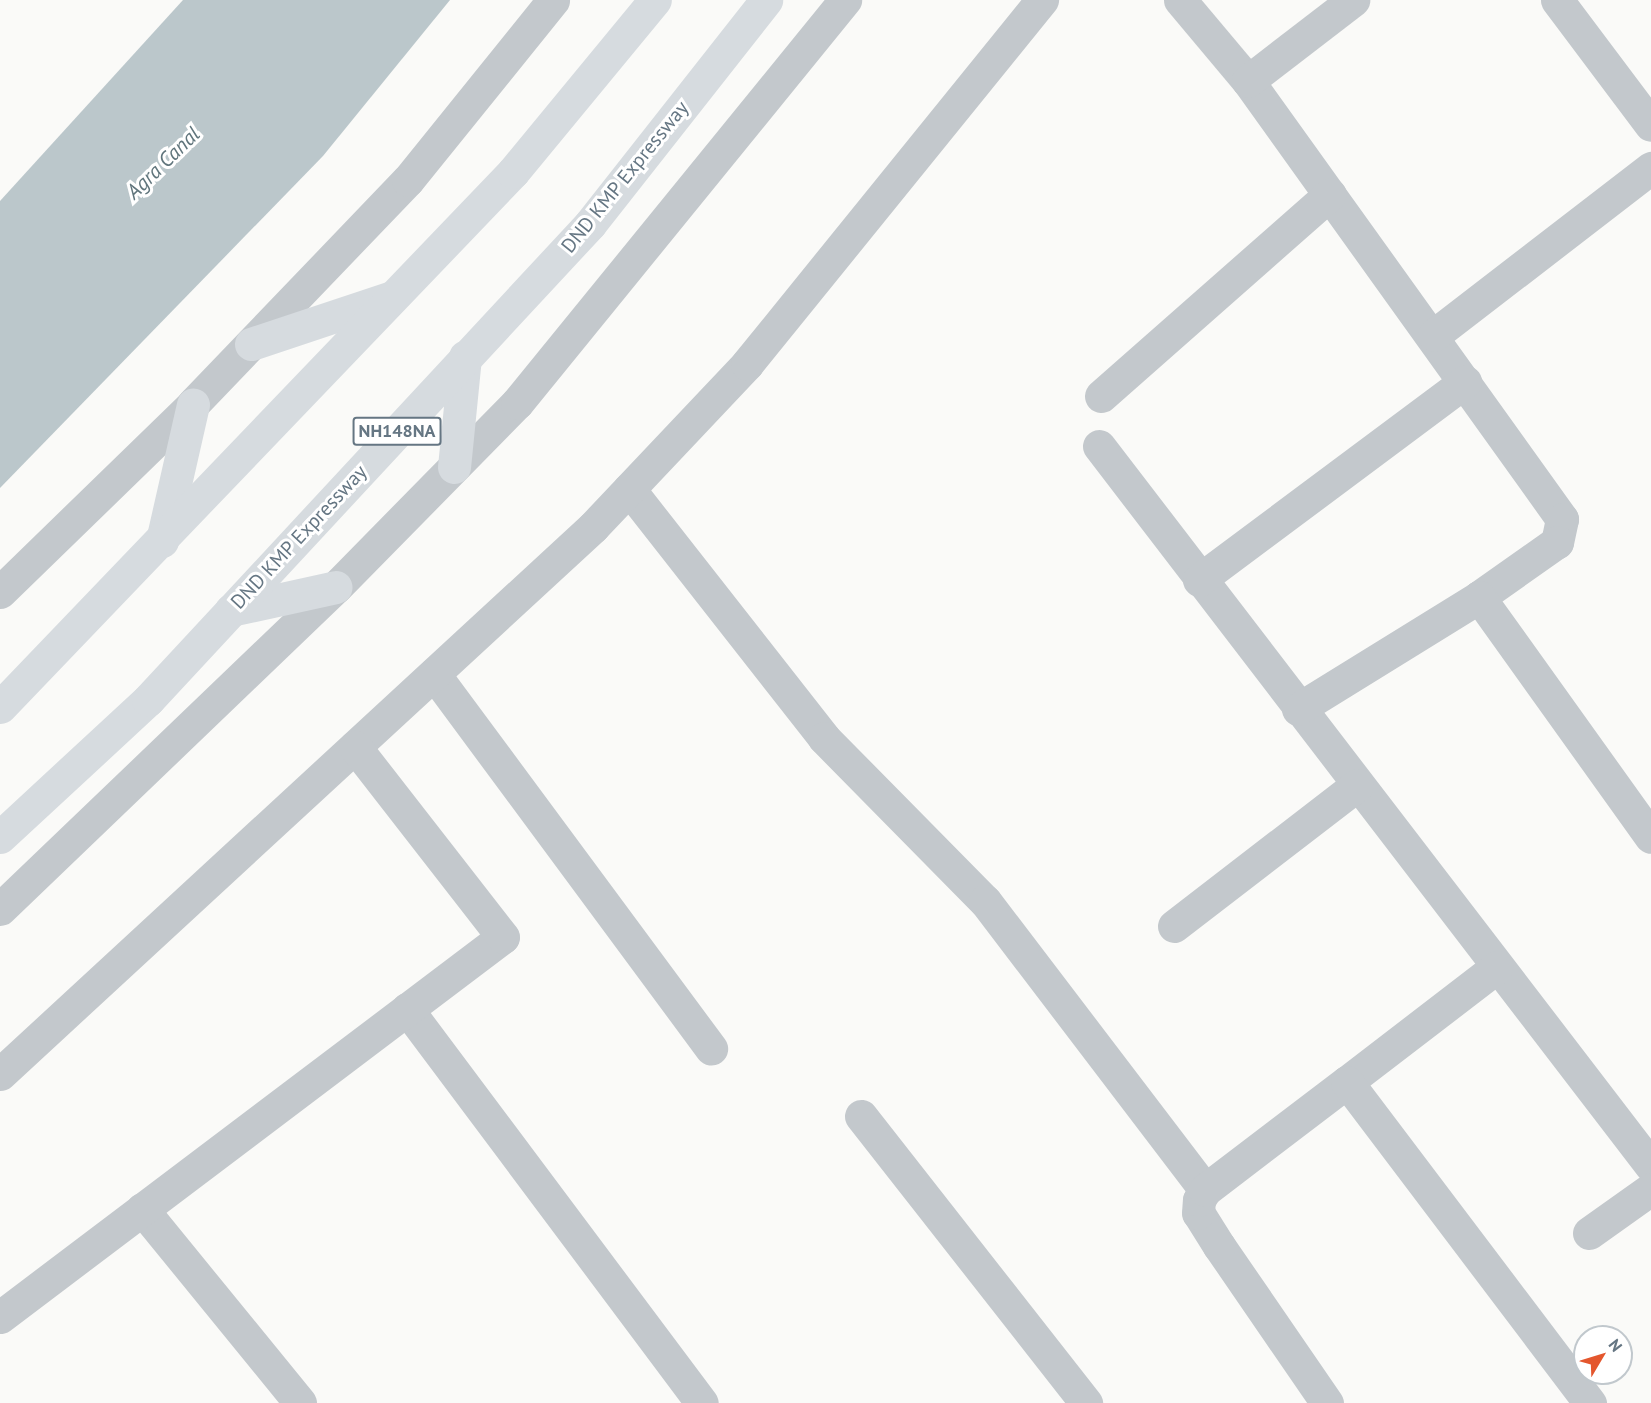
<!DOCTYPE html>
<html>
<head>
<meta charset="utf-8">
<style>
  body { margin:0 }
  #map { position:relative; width:1651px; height:1403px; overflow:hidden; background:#fafaf8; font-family:"PT Sans",sans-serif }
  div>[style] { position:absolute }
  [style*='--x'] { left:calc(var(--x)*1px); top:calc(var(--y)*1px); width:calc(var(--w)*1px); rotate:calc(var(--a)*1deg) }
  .water>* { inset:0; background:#bbc7cb }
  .minor>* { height:33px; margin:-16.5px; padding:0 16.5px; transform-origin:16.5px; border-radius:16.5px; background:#c3c8cc }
  .highway>* { height:33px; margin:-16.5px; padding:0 16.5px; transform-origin:16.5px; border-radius:16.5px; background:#d6dbdf }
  span { translate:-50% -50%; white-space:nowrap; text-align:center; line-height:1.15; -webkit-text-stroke:6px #fff; paint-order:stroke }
  .shield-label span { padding:2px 4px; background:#fff; border:2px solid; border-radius:4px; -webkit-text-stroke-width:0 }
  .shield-label { font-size:18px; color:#657683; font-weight:700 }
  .street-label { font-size:20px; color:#657683 }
  .water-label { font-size:21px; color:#60757c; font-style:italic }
  .north { position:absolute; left:1573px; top:1325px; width:60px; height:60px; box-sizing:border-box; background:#fff; border:2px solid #c1c8cd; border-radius:50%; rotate:52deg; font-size:16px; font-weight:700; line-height:24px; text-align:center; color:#657683 }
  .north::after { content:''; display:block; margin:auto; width:21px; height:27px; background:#e4572e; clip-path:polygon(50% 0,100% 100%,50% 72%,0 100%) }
</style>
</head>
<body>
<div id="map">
  <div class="water">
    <div style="clip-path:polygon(183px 0,450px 0,323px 156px,0 488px,0 201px)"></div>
  </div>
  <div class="minor">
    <div style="--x:1180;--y:0;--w:106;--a:50"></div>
    <div style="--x:1248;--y:81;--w:539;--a:54.36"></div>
    <div style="--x:1562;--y:519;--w:24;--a:102"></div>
    <div style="--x:1557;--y:542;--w:95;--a:144.8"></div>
    <div style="--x:1479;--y:597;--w:295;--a:54.4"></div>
    <div style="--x:1557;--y:0;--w:156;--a:53.1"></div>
    <div style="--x:1248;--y:81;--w:133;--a:-37.6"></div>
    <div style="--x:1434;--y:335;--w:274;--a:-37.6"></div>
    <div style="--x:1101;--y:396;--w:305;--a:-41.4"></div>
    <div style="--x:1099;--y:446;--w:907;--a:52.52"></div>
    <div style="--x:629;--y:489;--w:316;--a:51.9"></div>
    <div style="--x:824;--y:738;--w:229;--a:45.4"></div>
    <div style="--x:985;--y:901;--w:363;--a:52.7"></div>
    <div style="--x:1199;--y:580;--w:332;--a:-36.7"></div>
    <div style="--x:0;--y:592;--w:269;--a:-44.2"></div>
    <div style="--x:193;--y:404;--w:310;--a:-46.2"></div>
    <div style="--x:408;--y:180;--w:231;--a:-51.1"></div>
    <div style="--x:434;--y:674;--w:466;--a:53.5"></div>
    <div style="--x:1298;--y:709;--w:213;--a:-31.7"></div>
    <div style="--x:0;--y:909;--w:465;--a:-43.8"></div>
    <div style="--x:336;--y:587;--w:258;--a:-45.5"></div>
    <div style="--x:517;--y:403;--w:520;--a:-50.86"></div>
    <div style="--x:1174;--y:926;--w:231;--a:-37.6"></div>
    <div style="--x:407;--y:1009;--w:492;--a:53.2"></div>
    <div style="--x:0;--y:1074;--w:807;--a:-42.69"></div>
    <div style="--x:593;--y:527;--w:224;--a:-46.6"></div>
    <div style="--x:747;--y:364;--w:469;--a:-51"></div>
    <div style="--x:1347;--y:1082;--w:189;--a:-37.5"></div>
    <div style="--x:861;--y:1116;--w:365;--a:51.9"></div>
    <div style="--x:142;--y:1209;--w:250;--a:50.8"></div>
    <div style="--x:1589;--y:1233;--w:76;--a:-35.4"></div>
    <div style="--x:0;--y:1317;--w:630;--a:-37.07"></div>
    <div style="--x:503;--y:937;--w:241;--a:-127.9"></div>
    <div style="--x:1327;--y:1403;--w:191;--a:-124.5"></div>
    <div style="--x:1219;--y:1246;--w:39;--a:-122"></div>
    <div style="--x:1198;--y:1213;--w:13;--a:-86"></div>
    <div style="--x:1199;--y:1200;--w:12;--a:-59"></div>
    <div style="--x:1205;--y:1190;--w:178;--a:-37.3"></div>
    <div style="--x:1347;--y:1082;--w:403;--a:52.9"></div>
  </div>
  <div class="highway">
    <div style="--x:251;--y:344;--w:149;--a:-18.4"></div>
    <div style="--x:454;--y:467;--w:111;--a:-84.3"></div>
    <div style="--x:162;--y:541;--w:140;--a:-77.2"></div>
    <div style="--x:231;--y:610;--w:107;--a:-12.4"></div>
    <div style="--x:0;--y:707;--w:741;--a:-46.2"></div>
    <div style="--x:513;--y:172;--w:223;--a:-50.5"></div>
    <div style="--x:0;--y:837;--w:202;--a:-42.8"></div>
    <div style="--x:148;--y:700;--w:650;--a:-47.12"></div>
    <div style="--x:590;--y:224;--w:285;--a:-51.8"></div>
  </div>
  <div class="shield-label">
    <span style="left:397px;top:431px">NH148NA</span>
  </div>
  <div class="street-label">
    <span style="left:625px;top:177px;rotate:-51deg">DND KMP Expressway</span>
    <span style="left:299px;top:537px;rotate:-47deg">DND KMP Expressway</span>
  </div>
  <div class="water-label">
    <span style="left:163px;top:163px;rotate:-44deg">Agra Canal</span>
  </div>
  <div class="north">N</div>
</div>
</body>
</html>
